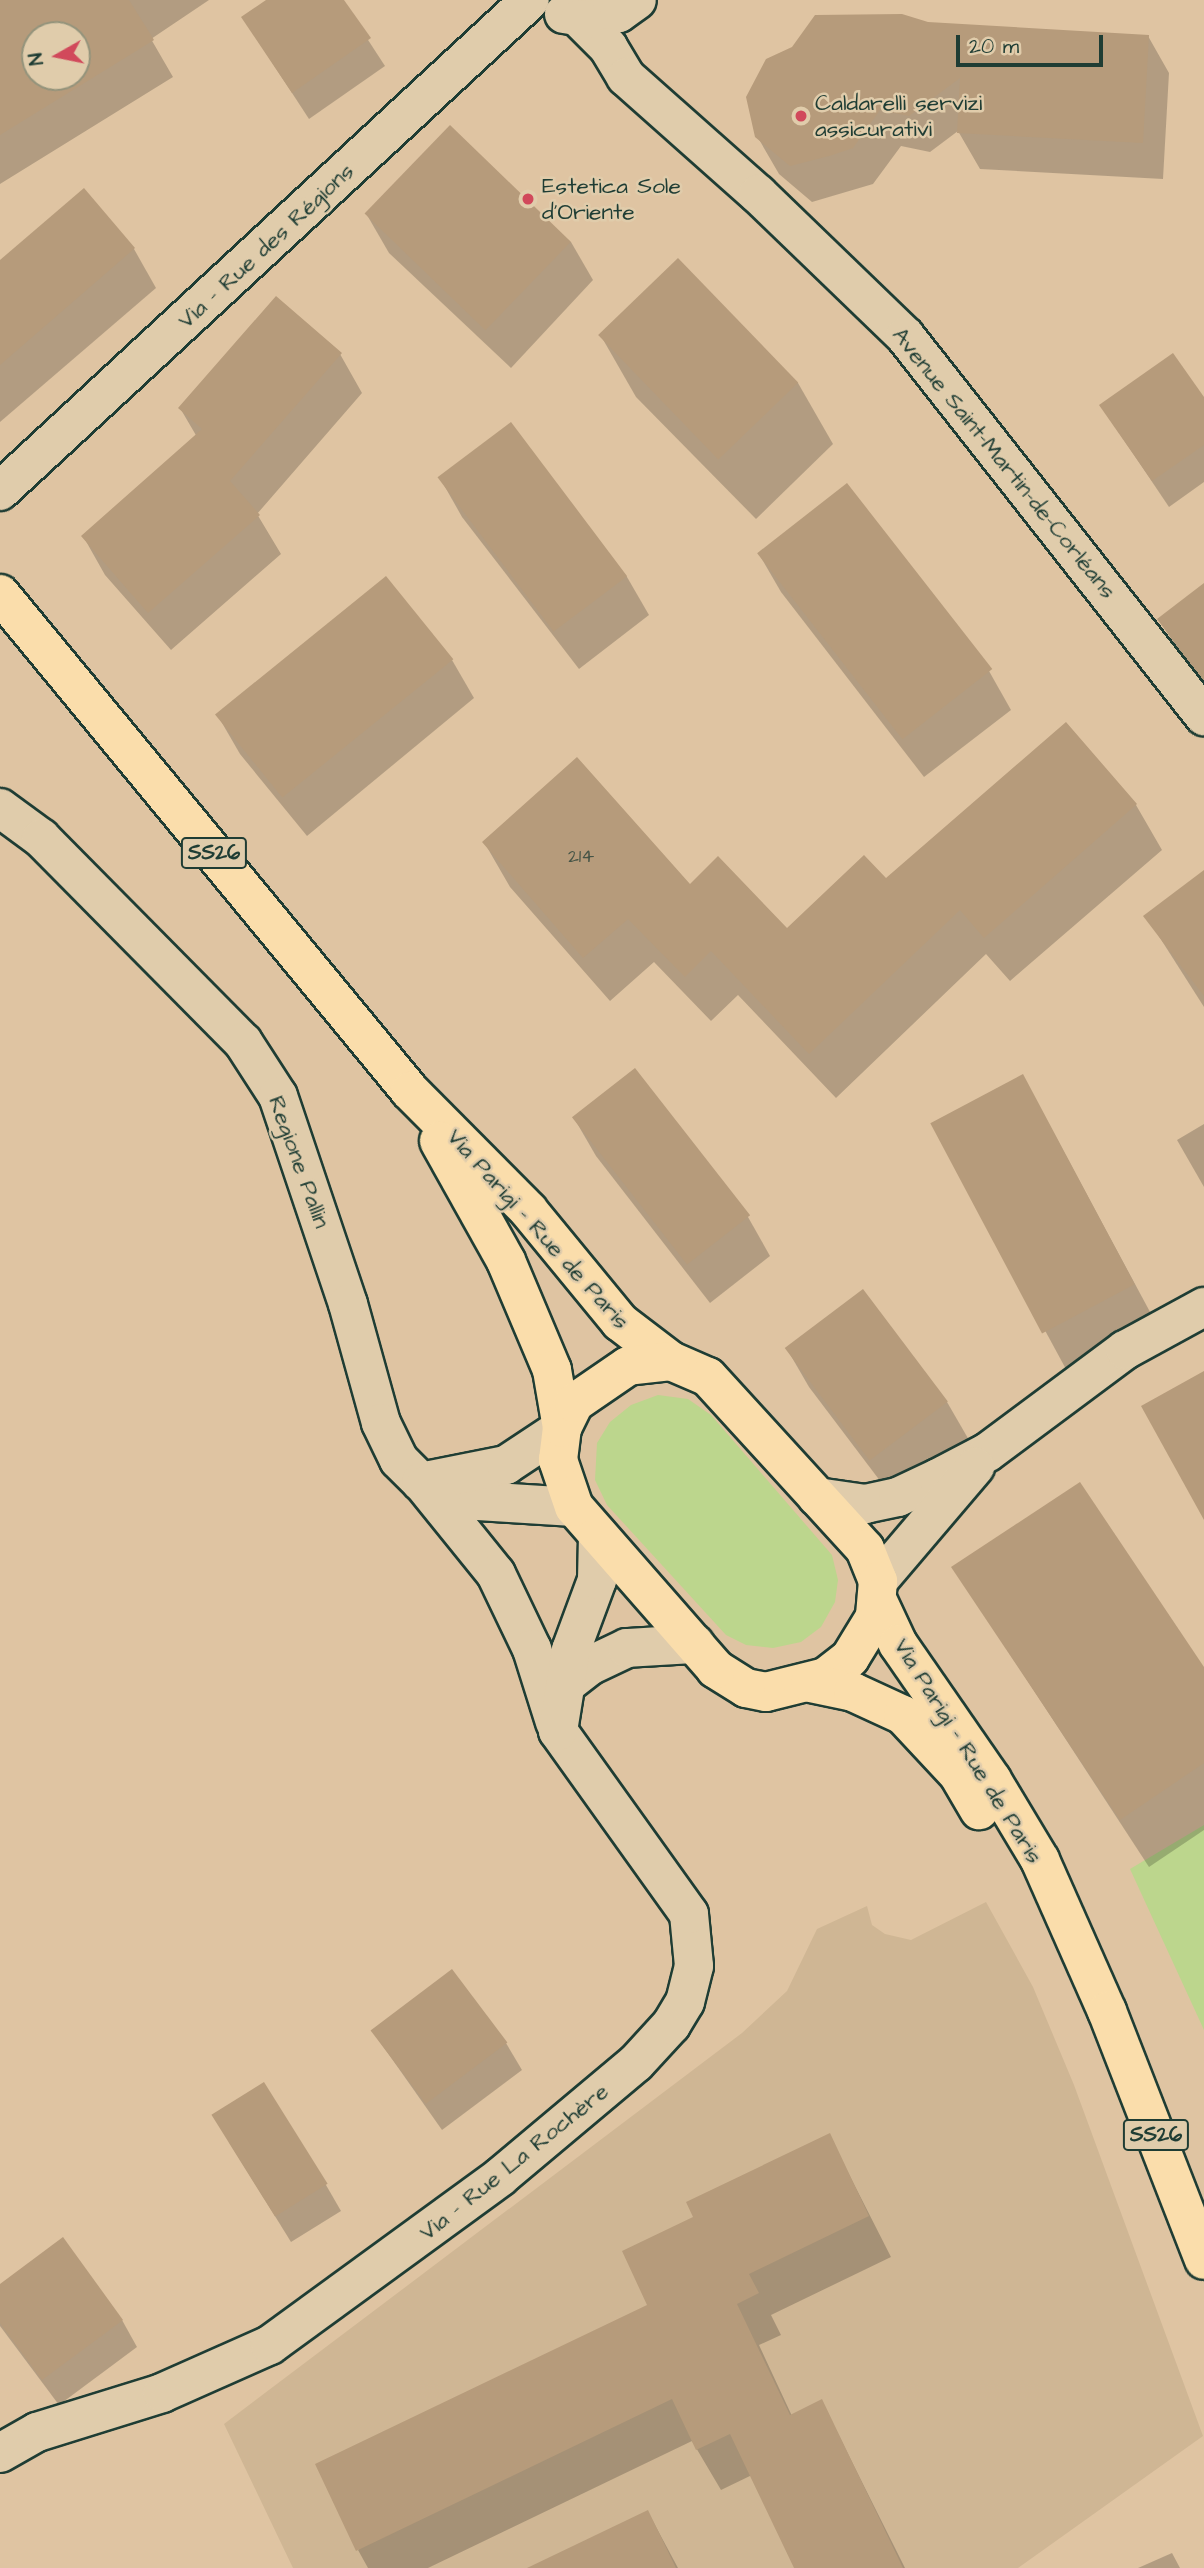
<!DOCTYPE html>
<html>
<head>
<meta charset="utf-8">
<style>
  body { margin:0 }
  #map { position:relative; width:1204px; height:2568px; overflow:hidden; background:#dfc4a2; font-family:"Architects Daughter",sans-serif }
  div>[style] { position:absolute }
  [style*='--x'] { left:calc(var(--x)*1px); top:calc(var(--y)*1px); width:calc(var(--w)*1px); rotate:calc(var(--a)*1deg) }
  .built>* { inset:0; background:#cfb694 }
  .green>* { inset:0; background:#bcd68d }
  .shadow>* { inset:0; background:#0003 }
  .building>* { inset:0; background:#b69b7b; transform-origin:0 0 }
  .roads { filter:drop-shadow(2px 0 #1f3d34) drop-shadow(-2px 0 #1f3d34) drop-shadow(0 2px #1f3d34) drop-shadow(0 -2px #1f3d34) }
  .minor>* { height:38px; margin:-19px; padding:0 19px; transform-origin:19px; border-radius:19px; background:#e0ccab }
  .major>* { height:38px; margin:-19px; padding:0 19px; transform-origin:19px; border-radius:19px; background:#faddab }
  .dots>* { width:19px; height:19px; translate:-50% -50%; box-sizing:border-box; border:4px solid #e0ccab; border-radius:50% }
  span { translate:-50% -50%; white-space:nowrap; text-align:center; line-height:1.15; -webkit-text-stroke:5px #e0ccab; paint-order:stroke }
  .number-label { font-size:19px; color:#455446 }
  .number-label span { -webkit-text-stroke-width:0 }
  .shield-label span { padding:2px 5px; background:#e0ccab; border:2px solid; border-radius:5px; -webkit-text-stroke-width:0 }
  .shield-label { font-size:21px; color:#1f3d34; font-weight:700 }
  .poi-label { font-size:23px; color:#1f3d34 }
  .left { translate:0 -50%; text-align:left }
  .street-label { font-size:23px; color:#1f3d34 }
  .north { position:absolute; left:21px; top:21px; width:70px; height:70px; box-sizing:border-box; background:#e0ccab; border:2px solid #93937b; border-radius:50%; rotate:261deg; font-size:19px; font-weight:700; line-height:28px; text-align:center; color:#1f3d34 }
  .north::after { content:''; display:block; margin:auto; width:24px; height:32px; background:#d1495b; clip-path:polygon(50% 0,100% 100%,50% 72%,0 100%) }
  .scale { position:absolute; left:956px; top:35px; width:147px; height:32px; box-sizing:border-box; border:4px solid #1f3d34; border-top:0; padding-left:9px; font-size:21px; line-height:24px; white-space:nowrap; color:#1f3d34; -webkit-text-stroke:5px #e0ccab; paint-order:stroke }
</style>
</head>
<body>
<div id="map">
  <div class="built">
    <div style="clip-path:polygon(986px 1902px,1033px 1987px,1074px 2085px,1203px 2436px,1018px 2568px,293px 2568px,224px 2424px,742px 2033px,787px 1991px,817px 1929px,867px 1906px,872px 1925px,885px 1934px,911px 1940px)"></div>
  </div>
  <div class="green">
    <div style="clip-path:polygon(658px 1395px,688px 1399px,711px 1415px,832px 1555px,838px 1580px,835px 1602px,821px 1627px,801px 1642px,773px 1648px,746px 1645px,726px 1635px,607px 1505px,595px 1480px,597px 1443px,610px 1422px,631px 1405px)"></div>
    <div style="clip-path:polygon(1204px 1825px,1204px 2030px,1130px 1869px)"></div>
  </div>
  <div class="shadow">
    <div style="clip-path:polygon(evenodd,0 0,209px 0,151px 39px,173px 77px,0 184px,0 0,35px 35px,77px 35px,77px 77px,35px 77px,35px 35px)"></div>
    <div style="clip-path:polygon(269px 0,342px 0,385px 66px,309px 119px,243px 18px)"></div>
    <div style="clip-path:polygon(927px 24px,1148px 36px,1169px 73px,1163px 179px,980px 169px,958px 131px,930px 152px,901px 146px,873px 184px,812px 202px,779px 174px,757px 136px)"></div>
    <div style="clip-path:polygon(83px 190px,134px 249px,156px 288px,0 422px,0 262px)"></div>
    <div style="clip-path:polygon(367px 215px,571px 242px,593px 280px,511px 368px,389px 253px)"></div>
    <div style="clip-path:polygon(601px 336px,798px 383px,833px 444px,756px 519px,636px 397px)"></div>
    <div style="clip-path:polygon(340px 354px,362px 393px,257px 514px,281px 554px,171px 650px,105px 575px,83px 536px,197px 437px,180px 408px)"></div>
    <div style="clip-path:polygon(1204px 400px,1204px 482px,1169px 507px,1101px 406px)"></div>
    <div style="clip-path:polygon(511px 424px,627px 577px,649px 615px,579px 669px,462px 517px,440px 478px)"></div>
    <div style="clip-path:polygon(847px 486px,989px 671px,1011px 710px,924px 777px,781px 592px,759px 554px)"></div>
    <div style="clip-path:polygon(1204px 585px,1204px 689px,1159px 620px)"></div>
    <div style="clip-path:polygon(452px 660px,474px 698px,307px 836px,240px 754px,218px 716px)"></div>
    <div style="clip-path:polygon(1065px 724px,1136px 805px,1162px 850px,1010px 981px,986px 954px,836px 1098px,738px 995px,711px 1021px,654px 962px,610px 1001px,510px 887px,484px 842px,689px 886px,787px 930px,886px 880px)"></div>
    <div style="clip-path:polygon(1204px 896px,1204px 1007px,1146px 916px)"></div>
    <div style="clip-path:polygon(1044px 1115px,1156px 1323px,1067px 1371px,933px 1124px)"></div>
    <div style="clip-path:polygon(574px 1118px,748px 1217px,770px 1256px,710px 1303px,596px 1156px)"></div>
    <div style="clip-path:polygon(1204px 1124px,1204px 1187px,1177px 1140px)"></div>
    <div style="clip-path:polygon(787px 1349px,947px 1402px,969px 1440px,893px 1498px,809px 1387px)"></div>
    <div style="clip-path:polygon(954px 1568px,1204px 1671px,1204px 1830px,1149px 1867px)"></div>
    <div style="clip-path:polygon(373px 2032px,506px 2043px,522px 2070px,442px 2130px)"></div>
    <div style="clip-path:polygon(829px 2135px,891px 2257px,771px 2315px,781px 2335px,759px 2345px,792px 2416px,822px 2402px,905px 2568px,796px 2568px,752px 2475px,721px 2490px,692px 2441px,428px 2568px,368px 2568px,358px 2550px,649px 2305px,695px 2218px)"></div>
    <div style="clip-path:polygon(229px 2142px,326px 2185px,341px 2211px,291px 2242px)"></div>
    <div style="clip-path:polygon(0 2286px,122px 2320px,137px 2347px,59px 2405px,0 2326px)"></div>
    <div style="clip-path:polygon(648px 2512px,678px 2568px,531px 2568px)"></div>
    <div style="clip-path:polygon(1172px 2553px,1180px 2568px,1138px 2568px)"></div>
  </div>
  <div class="building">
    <div style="clip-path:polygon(evenodd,0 0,129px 0,154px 40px,0 135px,0 0,35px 35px,77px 35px,77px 77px,35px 77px,35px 35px)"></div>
    <div style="clip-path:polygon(266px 0,344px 0,371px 38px,292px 93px,241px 17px)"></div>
    <div style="clip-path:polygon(902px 14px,928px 22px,1149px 35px,1143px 143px,957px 133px,960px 78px,909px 116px,880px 110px,853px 148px,829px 156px,790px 166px,755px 137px,746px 97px,766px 59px,792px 47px,815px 15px)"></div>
    <div style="left:450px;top:125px;width:168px;height:123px;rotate:44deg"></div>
    <div style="clip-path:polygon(84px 188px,135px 248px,0 365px,0 260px)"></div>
    <div style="left:678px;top:258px;width:173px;height:111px;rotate:46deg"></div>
    <div style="clip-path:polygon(276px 296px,342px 353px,230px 481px,260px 515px,148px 613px,81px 536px,202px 429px,178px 408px)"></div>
    <div style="clip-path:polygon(1173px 353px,1204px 397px,1204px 445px,1152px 481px,1099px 405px)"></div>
    <div style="left:511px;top:422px;width:193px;height:92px;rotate:53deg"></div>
    <div style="left:847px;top:483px;width:236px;height:114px;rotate:52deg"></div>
    <div style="left:386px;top:576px;width:107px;height:220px;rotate:51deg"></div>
    <div style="clip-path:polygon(1204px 583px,1204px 681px,1157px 619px)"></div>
    <div style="clip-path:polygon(1066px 722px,1137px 804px,984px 938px,960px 910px,809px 1054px,711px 951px,685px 977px,628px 919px,583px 958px,482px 842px,577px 757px,690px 884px,718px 856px,787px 928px,864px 855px,886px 878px)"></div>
    <div style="clip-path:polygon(1204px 870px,1204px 996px,1143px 916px)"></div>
    <div style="left:635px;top:1068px;width:187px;height:80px;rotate:52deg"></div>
    <div style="left:1023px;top:1074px;width:238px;height:105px;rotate:62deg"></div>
    <div style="left:863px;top:1289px;width:141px;height:98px;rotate:53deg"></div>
    <div style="clip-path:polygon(1204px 1371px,1204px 1520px,1141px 1406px)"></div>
    <div style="clip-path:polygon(1080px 1482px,1204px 1667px,1204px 1763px,1120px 1820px,951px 1567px)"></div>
    <div style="left:452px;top:1969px;width:92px;height:102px;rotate:53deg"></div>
    <div style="left:264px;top:2082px;width:120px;height:62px;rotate:58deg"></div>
    <div style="clip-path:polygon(830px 2133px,869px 2216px,749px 2274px,759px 2293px,737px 2304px,790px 2415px,822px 2399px,903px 2568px,794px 2568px,730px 2434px,696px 2450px,672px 2399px,356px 2551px,315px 2464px,647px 2305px,622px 2251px,693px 2217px,686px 2202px)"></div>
    <div style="clip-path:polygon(63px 2237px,123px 2320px,42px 2380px,0 2323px,0 2284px)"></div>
    <div style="clip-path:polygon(648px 2510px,676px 2568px,527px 2568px)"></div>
  </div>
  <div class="roads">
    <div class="minor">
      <div style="--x:564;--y:14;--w:32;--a:9"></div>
      <div style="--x:596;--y:19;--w:24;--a:-15"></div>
      <div style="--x:619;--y:13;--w:22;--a:-36"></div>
      <div style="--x:580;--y:19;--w:40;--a:45"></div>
      <div style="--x:608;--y:47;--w:35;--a:59"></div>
      <div style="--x:626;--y:77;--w:176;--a:41.6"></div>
      <div style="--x:758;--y:194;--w:204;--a:44"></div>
      <div style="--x:905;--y:336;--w:484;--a:51.8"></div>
      <div style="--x:0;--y:491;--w:722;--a:-42.81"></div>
      <div style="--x:0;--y:808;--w:51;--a:36.2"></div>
      <div style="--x:41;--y:838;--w:287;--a:45.3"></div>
      <div style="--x:243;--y:1042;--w:64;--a:57.1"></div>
      <div style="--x:278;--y:1096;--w:219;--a:71.4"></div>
      <div style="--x:348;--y:1304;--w:123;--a:74.5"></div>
      <div style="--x:381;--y:1423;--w:41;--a:64.1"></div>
      <div style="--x:399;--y:1460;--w:31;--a:45"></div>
      <div style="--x:421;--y:1482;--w:45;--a:23.7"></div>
      <div style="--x:462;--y:1500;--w:112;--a:3.6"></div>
      <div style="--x:421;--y:1482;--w:87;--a:-11.3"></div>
      <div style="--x:506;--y:1465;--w:67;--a:-33.5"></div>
      <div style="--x:425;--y:1486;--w:113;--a:51.1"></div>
      <div style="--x:496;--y:1574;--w:83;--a:64.4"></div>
      <div style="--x:532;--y:1649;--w:77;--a:72.5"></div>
      <div style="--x:817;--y:1497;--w:49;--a:8.3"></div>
      <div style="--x:865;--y:1504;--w:34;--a:-12"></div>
      <div style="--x:898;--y:1497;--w:44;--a:-25.4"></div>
      <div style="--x:938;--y:1478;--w:56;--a:-27.5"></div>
      <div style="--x:988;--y:1452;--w:171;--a:-36.7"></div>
      <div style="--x:1125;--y:1350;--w:90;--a:-28.6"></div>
      <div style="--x:878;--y:1581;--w:150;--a:-49.6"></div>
      <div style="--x:565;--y:1685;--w:31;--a:-38"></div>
      <div style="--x:589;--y:1666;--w:42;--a:-25.3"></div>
      <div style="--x:627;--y:1648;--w:68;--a:-3.4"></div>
      <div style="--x:0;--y:2453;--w:43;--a:-29.6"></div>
      <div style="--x:37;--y:2432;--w:131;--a:-17.3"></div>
      <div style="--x:162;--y:2393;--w:118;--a:-24"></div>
      <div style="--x:270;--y:2345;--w:285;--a:-36.1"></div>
      <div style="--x:500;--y:2177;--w:177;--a:-40"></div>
      <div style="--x:636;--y:2063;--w:52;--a:-47.4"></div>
      <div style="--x:671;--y:2025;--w:27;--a:-59"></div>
      <div style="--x:685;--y:2002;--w:37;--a:-76"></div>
      <div style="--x:694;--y:1966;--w:52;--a:-95.5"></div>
      <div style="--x:689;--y:1914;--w:225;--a:-125.6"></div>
      <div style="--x:558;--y:1731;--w:82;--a:-80.9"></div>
      <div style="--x:571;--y:1650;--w:75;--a:-69.6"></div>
      <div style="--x:597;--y:1580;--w:45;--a:-88.7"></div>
    </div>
    <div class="major">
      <div style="--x:0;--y:594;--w:644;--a:50.48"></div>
      <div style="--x:410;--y:1091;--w:168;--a:45.2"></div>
      <div style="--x:528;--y:1210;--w:145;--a:50.6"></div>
      <div style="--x:620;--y:1322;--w:64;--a:37.4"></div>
      <div style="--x:439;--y:1141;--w:137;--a:60.8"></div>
      <div style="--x:506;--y:1261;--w:118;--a:67.1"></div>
      <div style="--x:552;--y:1370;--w:59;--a:80.2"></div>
      <div style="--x:671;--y:1361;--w:40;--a:23.4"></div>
      <div style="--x:708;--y:1377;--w:233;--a:47.6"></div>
      <div style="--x:865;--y:1549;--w:35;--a:68"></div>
      <div style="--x:878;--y:1581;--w:36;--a:95"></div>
      <div style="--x:875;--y:1617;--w:48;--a:121.4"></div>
      <div style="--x:850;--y:1658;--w:31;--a:142"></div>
      <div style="--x:826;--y:1677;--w:62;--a:166"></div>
      <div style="--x:766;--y:1692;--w:20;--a:-169"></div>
      <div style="--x:746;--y:1688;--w:36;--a:-148"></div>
      <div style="--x:716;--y:1669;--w:215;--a:-131.2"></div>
      <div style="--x:574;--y:1507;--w:50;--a:-108.8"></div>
      <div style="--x:558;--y:1460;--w:32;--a:-83"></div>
      <div style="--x:562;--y:1428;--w:28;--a:-64"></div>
      <div style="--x:574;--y:1403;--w:65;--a:-34.4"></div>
      <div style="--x:628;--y:1366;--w:43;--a:-6.6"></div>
      <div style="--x:877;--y:1599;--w:50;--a:65"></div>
      <div style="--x:898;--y:1644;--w:165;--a:55.3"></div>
      <div style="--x:992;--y:1780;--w:93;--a:59"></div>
      <div style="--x:1040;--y:1860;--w:165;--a:66.1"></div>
      <div style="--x:1107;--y:2011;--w:267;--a:68.7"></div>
      <div style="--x:810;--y:1683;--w:44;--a:11.8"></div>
      <div style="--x:853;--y:1692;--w:55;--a:24.7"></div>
      <div style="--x:903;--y:1715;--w:81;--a:47"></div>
      <div style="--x:958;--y:1774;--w:42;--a:59.7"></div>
    </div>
  </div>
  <div class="dots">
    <div style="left:801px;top:116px;background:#d1495b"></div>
    <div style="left:528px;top:199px;background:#d1495b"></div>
  </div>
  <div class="number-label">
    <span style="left:581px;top:857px">214</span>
  </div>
  <div class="shield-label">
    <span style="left:214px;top:853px">SS26</span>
    <span style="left:1156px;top:2135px">SS26</span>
  </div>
  <div class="poi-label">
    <span class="left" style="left:815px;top:116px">Caldarelli servizi<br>assicurativi</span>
    <span class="left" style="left:542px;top:199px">Estetica Sole<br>d'Oriente</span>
  </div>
  <div class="street-label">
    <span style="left:266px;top:246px;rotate:-43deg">Via - Rue des Régions</span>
    <span style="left:1004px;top:463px;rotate:51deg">Avenue Saint-Martin-de-Corléans</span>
    <span style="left:299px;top:1162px;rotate:70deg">Regione Pallin</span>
    <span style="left:538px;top:1229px;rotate:48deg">Via Parigi - Rue de Paris</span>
    <span style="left:968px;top:1751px;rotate:58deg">Via Parigi - Rue de Paris</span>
    <span style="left:514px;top:2162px;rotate:-39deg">Via - Rue La Rochère</span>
  </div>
  <div class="north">N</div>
  <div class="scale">20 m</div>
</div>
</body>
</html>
